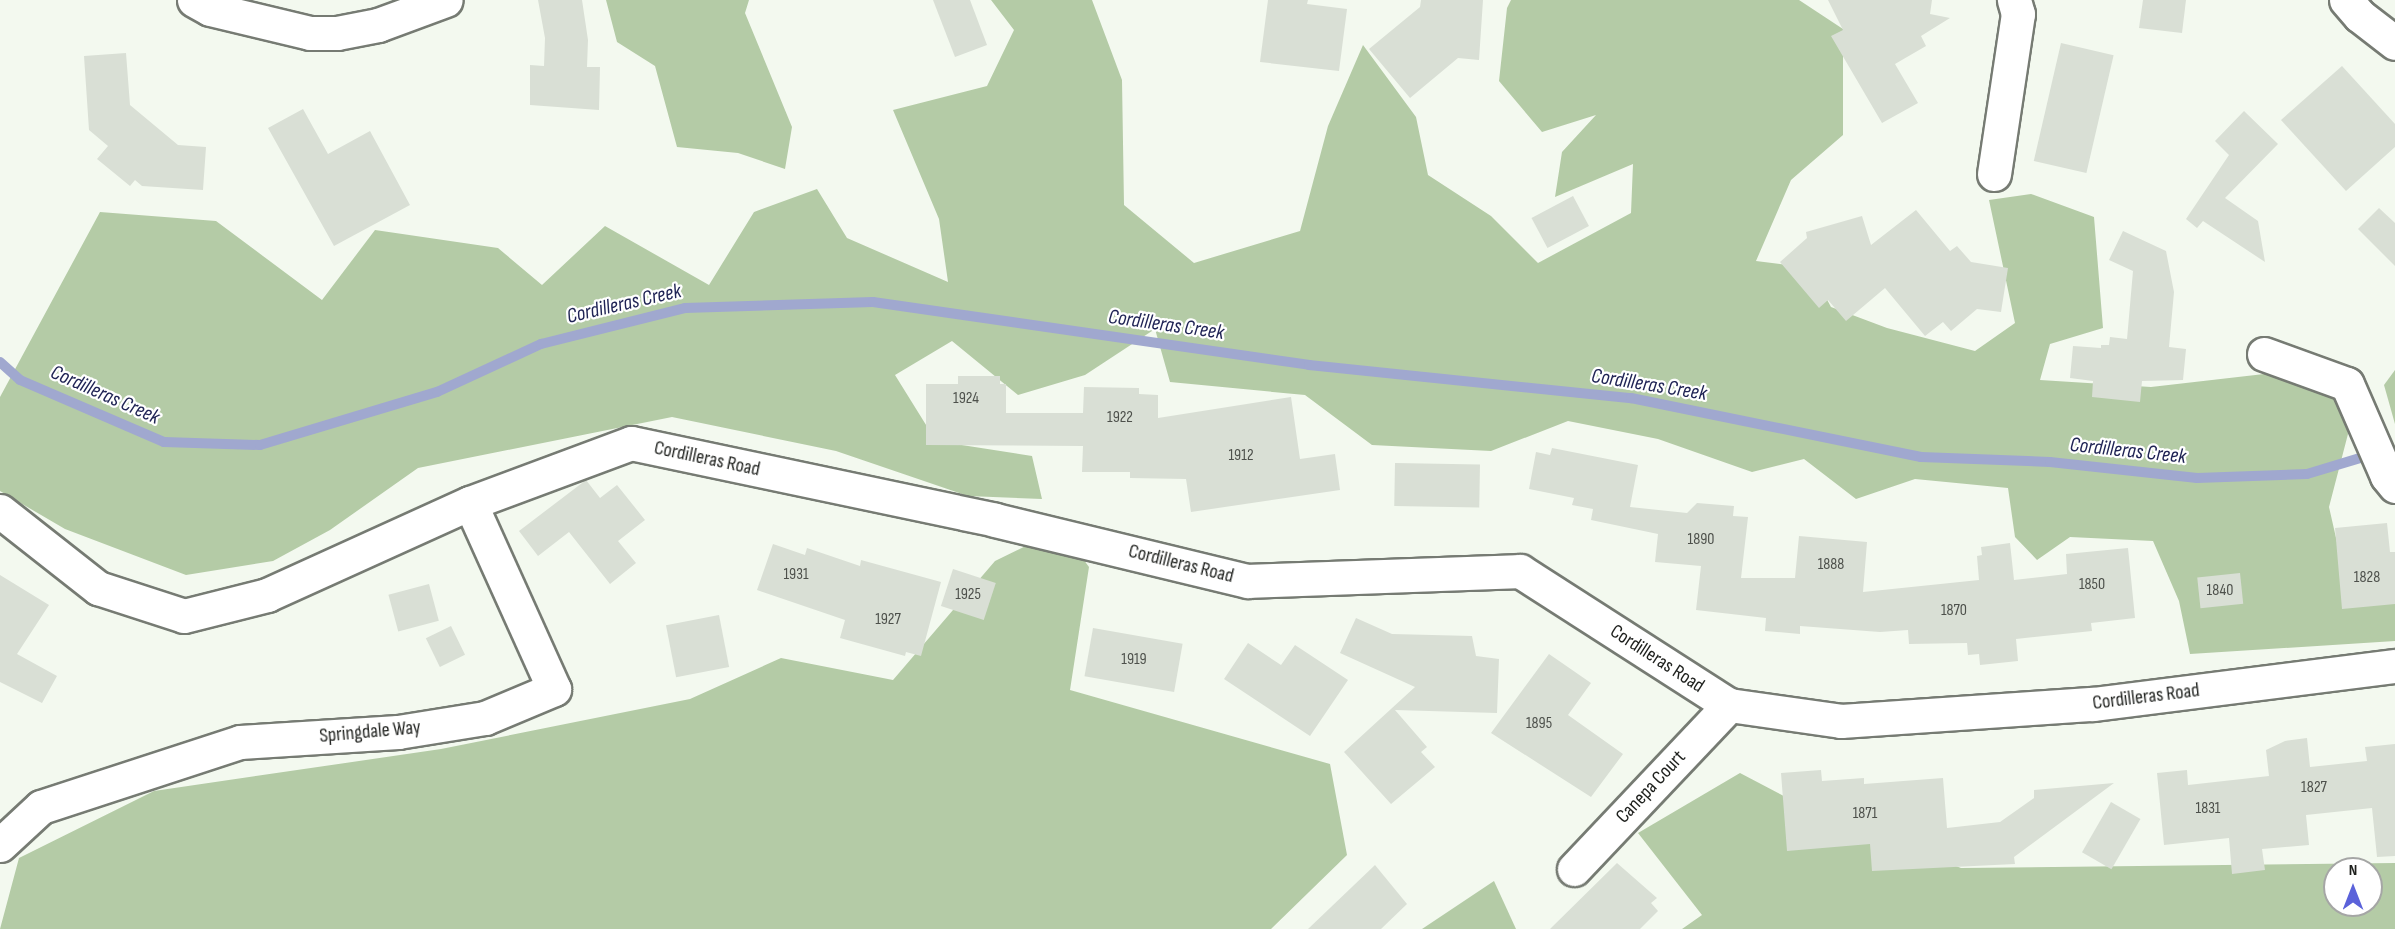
<!DOCTYPE html>
<html>
<head>
<meta charset="utf-8">
<style>
  body { margin:0 }
  #map { position:relative; width:2395px; height:929px; overflow:hidden; background:#f3f9ef; font-family:"Sofia Sans Condensed",sans-serif }
  div>[style] { position:absolute }
  [style*='--x'] { left:calc(var(--x)*1px); top:calc(var(--y)*1px); width:calc(var(--w)*1px); rotate:calc(var(--a)*1deg) }
  .forest>* { inset:0; background:#b4cba6 }
  .stream>* { height:10px; margin:-5px; padding:0 5px; transform-origin:5px; border-radius:5px; background:#a0a8cf }
  .building>* { inset:0; background:#d9dfd5; transform-origin:0 0 }
  .roads { filter:drop-shadow(2px 0 #767b73) drop-shadow(-2px 0 #767b73) drop-shadow(0 2px #767b73) drop-shadow(0 -2px #767b73) }
  .minor>* { height:33px; margin:-16.5px; padding:0 16.5px; transform-origin:16.5px; border-radius:16.5px; background:#fff }
  span { translate:-50% -50%; white-space:nowrap; text-align:center; line-height:1.15; -webkit-text-stroke:4.5px #fff; paint-order:stroke }
  .number-label { font-size:16px; color:#4d504b }
  .number-label span { -webkit-text-stroke-width:0 }
  .street-label { font-size:20px; color:#1e201d }
  .water-label { font-size:21px; color:#202455; font-style:italic }
  .north { position:absolute; left:2323px; top:857px; width:60px; height:60px; box-sizing:border-box; background:#fff; border:2px solid #a5a6a5; border-radius:50%; rotate:0deg; font-size:16px; font-weight:700; line-height:24px; text-align:center; color:#1e201d }
  .north::after { content:''; display:block; margin:auto; width:21px; height:27px; background:#5b62da; clip-path:polygon(50% 0,100% 100%,50% 72%,0 100%) }
</style>
</head>
<body>
<div id="map">
  <div class="forest">
    <div style="clip-path:polygon(606px 0,749px 0,745px 13px,792px 127px,785px 169px,738px 153px,677px 147px,655px 66px,617px 42px)"></div>
    <div style="clip-path:polygon(991px 0,1092px 0,1122px 80px,1124px 205px,1194px 263px,1300px 231px,1328px 126px,1363px 45px,1416px 117px,1428px 175px,1491px 216px,1538px 263px,1631px 213px,1633px 164px,1555px 197px,1562px 152px,1596px 115px,1542px 132px,1499px 81px,1507px 8px,1511px 0,1799px 0,1843px 29px,1843px 135px,1791px 180px,1756px 261px,1810px 268px,1831px 307px,1887px 328px,1975px 351px,2015px 323px,1989px 200px,2031px 194px,2094px 217px,2103px 328px,2050px 344px,2040px 380px,2151px 387px,2290px 371px,2343px 383px,2348px 434px,2329px 507px,2344px 573px,2395px 557px,2395px 641px,2190px 654px,2179px 601px,2153px 541px,2070px 537px,2037px 560px,2015px 537px,2008px 488px,1915px 479px,1856px 499px,1804px 459px,1752px 472px,1658px 439px,1568px 421px,1491px 451px,1372px 445px,1305px 395px,1170px 382px,1155px 329px,1085px 375px,1018px 395px,952px 341px,895px 375px,936px 441px,1032px 456px,1042px 499px,968px 496px,836px 451px,672px 417px,418px 468px,330px 530px,273px 561px,186px 575px,65px 529px,0 491px,0 397px,100px 212px,216px 221px,322px 300px,375px 230px,498px 248px,542px 285px,605px 226px,709px 285px,754px 212px,817px 189px,847px 238px,948px 282px,939px 219px,893px 110px,987px 86px,1014px 30px)"></div>
    <div style="clip-path:polygon(2395px 370px,2395px 424px,2384px 385px)"></div>
    <div style="clip-path:polygon(1061px 529px,1089px 567px,1070px 690px,1330px 764px,1347px 855px,1271px 929px,0 929px,19px 858px,154px 791px,441px 749px,690px 699px,781px 658px,893px 680px,995px 561px)"></div>
    <div style="clip-path:polygon(evenodd,1740px 773px,1820px 815px,1961px 868px,2395px 863px,2395px 929px,1682px 929px,1702px 915px,1638px 833px,1740px 773px,2335px 869px,2371px 869px,2371px 905px,2335px 905px,2335px 869px)"></div>
    <div style="clip-path:polygon(1494px 881px,1516px 929px,1422px 929px)"></div>
  </div>
  <div class="stream">
    <div style="--x:0;--y:362;--w:27;--a:42"></div>
    <div style="--x:20;--y:380;--w:157;--a:23.3"></div>
    <div style="--x:164;--y:442;--w:96;--a:1.8"></div>
    <div style="--x:260;--y:445;--w:185;--a:-16.7"></div>
    <div style="--x:437;--y:392;--w:115;--a:-24.8"></div>
    <div style="--x:541;--y:344;--w:148;--a:-14"></div>
    <div style="--x:685;--y:308;--w:188;--a:-1.8"></div>
    <div style="--x:873;--y:302;--w:441;--a:8.2"></div>
    <div style="--x:1309;--y:365;--w:324;--a:5.9"></div>
    <div style="--x:1631;--y:398;--w:296;--a:11.5"></div>
    <div style="--x:1921;--y:457;--w:129;--a:2.2"></div>
    <div style="--x:2050;--y:462;--w:148;--a:6.2"></div>
    <div style="--x:2197;--y:478;--w:110;--a:-2.1"></div>
    <div style="--x:2307;--y:474;--w:55;--a:-16.8"></div>
  </div>
  <div class="building">
    <div style="clip-path:polygon(538px 0,582px 0,588px 40px,587px 67px,600px 67px,599px 110px,530px 105px,530px 65px,544px 66px,545px 38px)"></div>
    <div style="clip-path:polygon(933px 0,970px 0,987px 45px,955px 57px)"></div>
    <div style="clip-path:polygon(1268px 0,1308px 0,1307px 4px,1347px 9px,1339px 71px,1260px 62px)"></div>
    <div style="clip-path:polygon(1421px 0,1483px 0,1479px 60px,1458px 58px,1410px 98px,1369px 49px,1420px 7px)"></div>
    <div style="clip-path:polygon(1828px 0,1932px 0,1930px 14px,1950px 18px,1921px 36px,1926px 46px,1895px 64px,1918px 103px,1882px 123px,1831px 36px,1843px 30px)"></div>
    <div style="clip-path:polygon(2143px 0,2186px 0,2182px 33px,2139px 28px)"></div>
    <div style="left:2061px;top:43px;width:54px;height:121px;rotate:13deg"></div>
    <div style="clip-path:polygon(126px 53px,130px 105px,178px 145px,206px 147px,203px 190px,142px 186px,135px 180px,130px 186px,97px 159px,108px 146px,89px 130px,84px 56px)"></div>
    <div style="clip-path:polygon(2342px 66px,2395px 124px,2395px 147px,2346px 191px,2281px 120px)"></div>
    <div style="clip-path:polygon(303px 109px,328px 154px,370px 131px,410px 205px,334px 246px,268px 128px)"></div>
    <div style="clip-path:polygon(2244px 111px,2278px 144px,2225px 198px,2258px 221px,2265px 262px,2203px 221px,2197px 228px,2186px 219px,2229px 155px,2215px 141px)"></div>
    <div style="left:1573px;top:196px;width:34px;height:47px;rotate:62deg"></div>
    <div style="clip-path:polygon(2379px 208px,2395px 223px,2395px 266px,2358px 229px)"></div>
    <div style="clip-path:polygon(1916px 210px,1950px 251px,1957px 246px,1971px 262px,2008px 268px,2001px 312px,1977px 309px,1951px 331px,1943px 322px,1925px 336px,1885px 288px,1846px 321px,1828px 300px,1819px 308px,1780px 262px,1807px 238px,1806px 232px,1862px 216px,1871px 245px)"></div>
    <div style="clip-path:polygon(2123px 231px,2166px 251px,2174px 292px,2169px 347px,2186px 349px,2183px 380px,2142px 381px,2140px 402px,2092px 397px,2093px 381px,2070px 378px,2073px 346px,2101px 348px,2101px 345px,2109px 345px,2110px 337px,2127px 339px,2133px 271px,2109px 260px)"></div>
    <div style="clip-path:polygon(958px 376px,1000px 376px,1000px 384px,1006px 384px,1006px 413px,1083px 413px,1084px 387px,1139px 388px,1139px 394px,1158px 395px,1158px 418px,1291px 397px,1300px 459px,1335px 454px,1340px 490px,1191px 512px,1186px 479px,1130px 478px,1130px 472px,1082px 472px,1083px 446px,926px 445px,926px 384px,958px 384px)"></div>
    <div style="clip-path:polygon(1552px 448px,1638px 465px,1630px 507px,1687px 513px,1697px 503px,1734px 506px,1733px 516px,1748px 517px,1741px 578px,1795px 578px,1799px 536px,1867px 542px,1863px 592px,1979px 580px,1977px 556px,1982px 555px,1981px 547px,2010px 543px,2014px 580px,2067px 574px,2066px 554px,2128px 548px,2135px 618px,2091px 623px,2092px 631px,2016px 639px,2018px 661px,1980px 665px,1979px 654px,1968px 655px,1967px 643px,1909px 644px,1908px 630px,1880px 632px,1800px 626px,1800px 634px,1765px 631px,1766px 618px,1696px 610px,1701px 566px,1655px 562px,1658px 534px,1591px 520px,1593px 509px,1572px 505px,1574px 498px,1529px 489px,1536px 452px,1550px 455px)"></div>
    <div style="left:1395px;top:463px;width:85px;height:43px;rotate:1deg"></div>
    <div style="clip-path:polygon(586px 480px,600px 498px,617px 485px,645px 520px,618px 541px,636px 563px,610px 584px,569px 532px,538px 556px,519px 531px)"></div>
    <div style="clip-path:polygon(2387px 523px,2390px 552px,2395px 552px,2395px 604px,2342px 609px,2335px 528px)"></div>
    <div style="clip-path:polygon(773px 544px,805px 555px,807px 548px,860px 566px,861px 560px,941px 582px,921px 656px,906px 652px,905px 656px,840px 638px,845px 620px,757px 590px)"></div>
    <div style="left:953px;top:569px;width:45px;height:39px;rotate:18deg"></div>
    <div style="left:2240px;top:573px;width:31px;height:43px;rotate:84deg"></div>
    <div style="clip-path:polygon(0 575px,49px 605px,17px 654px,57px 676px,42px 703px,0 682px)"></div>
    <div style="left:429px;top:584px;width:38px;height:42px;rotate:75deg"></div>
    <div style="left:719px;top:615px;width:53px;height:54px;rotate:79deg"></div>
    <div style="clip-path:polygon(1356px 618px,1392px 634px,1472px 636px,1476px 656px,1499px 659px,1497px 713px,1395px 710px,1427px 747px,1421px 752px,1435px 767px,1391px 804px,1344px 752px,1415px 687px,1340px 653px)"></div>
    <div style="left:451px;top:626px;width:32px;height:28px;rotate:64deg"></div>
    <div style="left:1093px;top:628px;width:91px;height:49px;rotate:10deg"></div>
    <div style="clip-path:polygon(1248px 643px,1281px 665px,1295px 645px,1348px 680px,1310px 736px,1224px 679px)"></div>
    <div style="clip-path:polygon(1549px 654px,1591px 683px,1568px 715px,1623px 754px,1591px 797px,1491px 733px)"></div>
    <div style="clip-path:polygon(2307px 738px,2310px 767px,2367px 761px,2365px 747px,2395px 744px,2395px 856px,2377px 857px,2372px 808px,2306px 815px,2309px 845px,2262px 849px,2265px 870px,2232px 874px,2229px 838px,2164px 845px,2157px 773px,2187px 770px,2188px 785px,2269px 776px,2266px 750px,2285px 741px)"></div>
    <div style="clip-path:polygon(1821px 770px,1822px 781px,1864px 778px,1864px 784px,1943px 778px,1947px 828px,2000px 822px,2034px 798px,2034px 790px,2114px 783px,2014px 857px,2015px 864px,1872px 871px,1870px 844px,1787px 851px,1781px 773px)"></div>
    <div style="left:2111px;top:802px;width:34px;height:58px;rotate:30deg"></div>
    <div style="clip-path:polygon(1617px 863px,1657px 898px,1651px 903px,1658px 911px,1640px 929px,1550px 929px)"></div>
    <div style="clip-path:polygon(1375px 865px,1407px 904px,1381px 929px,1308px 929px)"></div>
  </div>
  <div class="roads">
    <div class="minor">
      <div style="--x:194;--y:0;--w:18;--a:29"></div>
      <div style="--x:210;--y:9;--w:103;--a:13.5"></div>
      <div style="--x:310;--y:33;--w:27;--a:0"></div>
      <div style="--x:337;--y:33;--w:42;--a:-11"></div>
      <div style="--x:378;--y:25;--w:72;--a:-20.2"></div>
      <div style="--x:2346;--y:0;--w:21;--a:49"></div>
      <div style="--x:2360;--y:16;--w:44;--a:37.6"></div>
      <div style="--x:1994;--y:174;--w:162;--a:-81.5"></div>
      <div style="--x:2018;--y:14;--w:15;--a:-106"></div>
      <div style="--x:2264;--y:354;--w:88;--a:19.9"></div>
      <div style="--x:2347;--y:384;--w:100;--a:66.5"></div>
      <div style="--x:2387;--y:476;--w:13;--a:51"></div>
      <div style="--x:0;--y:511;--w:125;--a:38.2"></div>
      <div style="--x:98;--y:588;--w:90;--a:18"></div>
      <div style="--x:184;--y:616;--w:86;--a:-14.2"></div>
      <div style="--x:267;--y:595;--w:223;--a:-24.4"></div>
      <div style="--x:470;--y:503;--w:172;--a:-20.4"></div>
      <div style="--x:631;--y:443;--w:372;--a:11.9"></div>
      <div style="--x:995;--y:520;--w:260;--a:13.6"></div>
      <div style="--x:1248;--y:581;--w:272;--a:-2.1"></div>
      <div style="--x:1520;--y:571;--w:248;--a:32.7"></div>
      <div style="--x:1729;--y:705;--w:113;--a:8.1"></div>
      <div style="--x:1841;--y:721;--w:253;--a:-3.9"></div>
      <div style="--x:2093;--y:704;--w:304;--a:-7.2"></div>
      <div style="--x:0;--y:845;--w:56;--a:-42.8"></div>
      <div style="--x:41;--y:807;--w:209;--a:-18.1"></div>
      <div style="--x:240;--y:742;--w:158;--a:-3.6"></div>
      <div style="--x:398;--y:732;--w:88;--a:-9.1"></div>
      <div style="--x:485;--y:718;--w:75;--a:-22.8"></div>
      <div style="--x:554;--y:689;--w:204;--a:-114.3"></div>
      <div style="--x:1574;--y:869;--w:226;--a:-46.6"></div>
    </div>
  </div>
  <div class="number-label">
    <span style="left:966px;top:399px">1924</span>
    <span style="left:1120px;top:418px">1922</span>
    <span style="left:1241px;top:456px">1912</span>
    <span style="left:1701px;top:540px">1890</span>
    <span style="left:1831px;top:565px">1888</span>
    <span style="left:796px;top:575px">1931</span>
    <span style="left:2367px;top:578px">1828</span>
    <span style="left:2092px;top:585px">1850</span>
    <span style="left:2220px;top:591px">1840</span>
    <span style="left:968px;top:595px">1925</span>
    <span style="left:1954px;top:611px">1870</span>
    <span style="left:888px;top:620px">1927</span>
    <span style="left:1134px;top:660px">1919</span>
    <span style="left:1539px;top:724px">1895</span>
    <span style="left:2314px;top:788px">1827</span>
    <span style="left:2208px;top:809px">1831</span>
    <span style="left:1865px;top:814px">1871</span>
  </div>
  <div class="street-label">
    <span style="left:707px;top:459px;rotate:12deg">Cordilleras Road</span>
    <span style="left:1181px;top:564px;rotate:14deg">Cordilleras Road</span>
    <span style="left:1657px;top:659px;rotate:33deg">Cordilleras Road</span>
    <span style="left:2146px;top:697px;rotate:-7deg">Cordilleras Road</span>
    <span style="left:370px;top:732px;rotate:-5deg">Springdale Way</span>
    <span style="left:1651px;top:787px;rotate:-47deg">Canepa Court</span>
  </div>
  <div class="water-label">
    <span style="left:624px;top:304px;rotate:-13deg">Cordilleras Creek</span>
    <span style="left:1166px;top:325px;rotate:8deg">Cordilleras Creek</span>
    <span style="left:1649px;top:385px;rotate:9deg">Cordilleras Creek</span>
    <span style="left:105px;top:395px;rotate:24deg">Cordilleras Creek</span>
    <span style="left:2128px;top:451px;rotate:6deg">Cordilleras Creek</span>
  </div>
  <div class="north">N</div>
</div>
</body>
</html>
